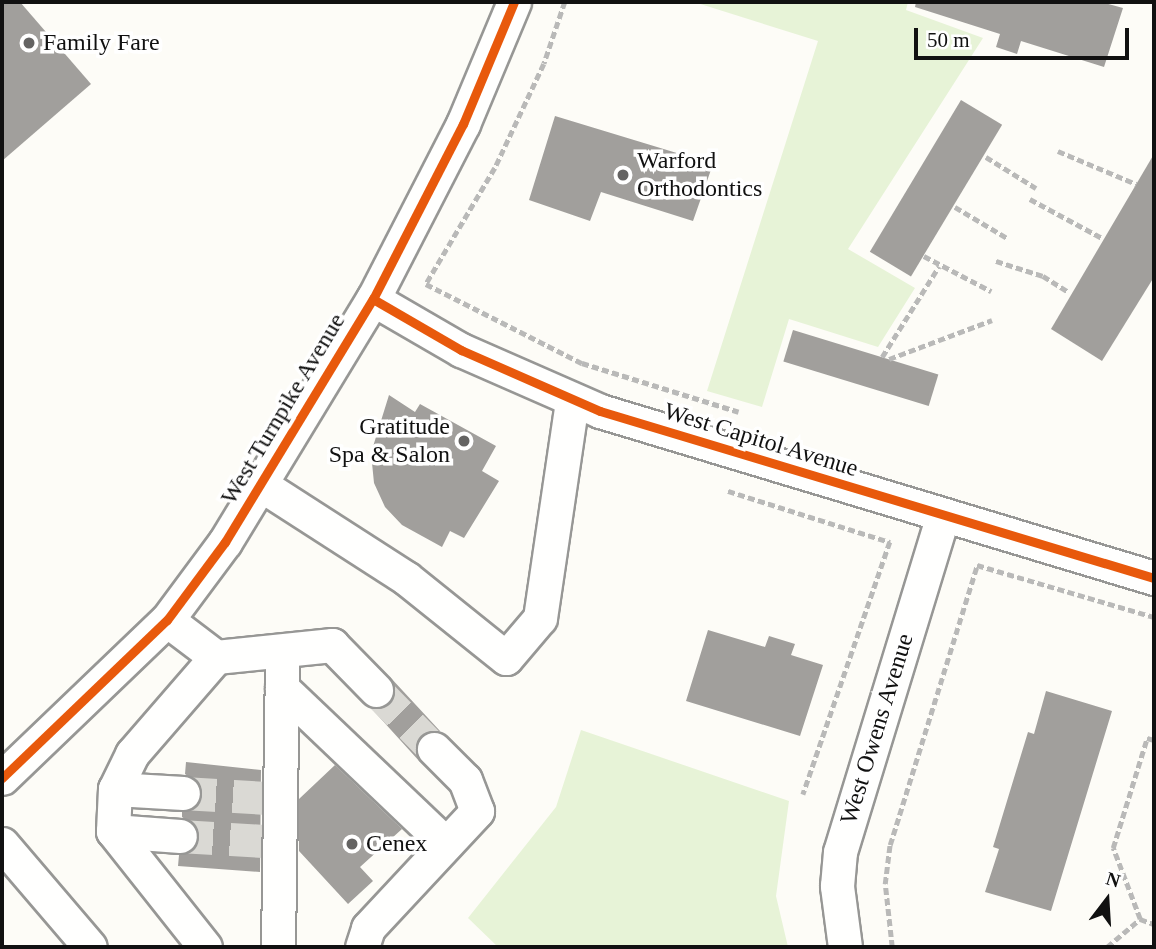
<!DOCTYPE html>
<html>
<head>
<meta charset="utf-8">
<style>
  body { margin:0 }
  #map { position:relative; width:1156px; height:949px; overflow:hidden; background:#fdfcf7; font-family:"Times New Roman",serif }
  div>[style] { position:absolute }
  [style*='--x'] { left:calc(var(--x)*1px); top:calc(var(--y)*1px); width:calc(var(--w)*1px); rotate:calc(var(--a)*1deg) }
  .green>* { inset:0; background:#e7f3d7 }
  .building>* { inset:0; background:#a19f9c; transform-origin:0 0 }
  .minor-tunnel>* { height:33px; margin-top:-16.5px; transform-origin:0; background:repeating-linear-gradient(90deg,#dad9d4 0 33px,transparent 0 50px) }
  .path>* { height:4.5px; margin-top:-2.25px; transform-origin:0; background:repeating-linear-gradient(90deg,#b9b9b8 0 7px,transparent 0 10.5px) }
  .roads { filter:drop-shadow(2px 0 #979795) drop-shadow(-2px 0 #979795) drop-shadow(0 2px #979795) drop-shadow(0 -2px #979795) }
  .minor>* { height:33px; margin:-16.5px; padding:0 16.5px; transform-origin:16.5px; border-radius:16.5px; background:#fffffe }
  .cycleway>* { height:9px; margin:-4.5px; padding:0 4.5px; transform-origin:4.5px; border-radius:4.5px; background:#e8590c }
  .dots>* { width:19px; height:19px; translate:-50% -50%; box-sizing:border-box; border:4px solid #fff; border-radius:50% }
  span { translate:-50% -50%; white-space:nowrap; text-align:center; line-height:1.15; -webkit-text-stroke:7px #fff; paint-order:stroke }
  .poi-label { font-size:24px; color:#111 }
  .left { translate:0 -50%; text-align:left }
  .right { translate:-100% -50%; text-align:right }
  .street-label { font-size:24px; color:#111 }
  .frame { position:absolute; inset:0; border:4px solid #111; pointer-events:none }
  .north { position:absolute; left:1072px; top:865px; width:70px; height:70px; -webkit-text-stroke:5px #fff; paint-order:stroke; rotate:17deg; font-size:19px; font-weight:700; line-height:28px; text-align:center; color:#111 }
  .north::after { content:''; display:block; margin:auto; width:24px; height:32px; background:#111; clip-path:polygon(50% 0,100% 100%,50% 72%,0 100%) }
  .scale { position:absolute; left:914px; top:28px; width:215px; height:32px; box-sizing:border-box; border:4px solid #111; border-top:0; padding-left:9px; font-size:21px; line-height:24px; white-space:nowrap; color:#111; -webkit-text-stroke:5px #fff; paint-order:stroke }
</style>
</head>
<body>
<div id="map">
  <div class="green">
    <div style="clip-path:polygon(694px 2px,908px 2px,906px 10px,983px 38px,848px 249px,915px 288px,878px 347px,789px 319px,762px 407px,707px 391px,818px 41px)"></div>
    <div style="clip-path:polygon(581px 730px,789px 801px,776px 896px,788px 947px,498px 947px,468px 918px,556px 807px)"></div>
  </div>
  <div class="building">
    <div style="clip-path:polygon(2px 2px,20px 2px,91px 84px,2px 161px)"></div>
    <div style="clip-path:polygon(916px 2px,1101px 2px,1123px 8px,1104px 67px,1021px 41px,1017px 54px,996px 47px,1000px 34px,915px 7px)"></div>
    <div style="left:961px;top:100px;width:48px;height:177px;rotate:31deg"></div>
    <div style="clip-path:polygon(555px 116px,713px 164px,693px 221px,601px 192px,590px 221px,529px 200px)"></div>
    <div style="clip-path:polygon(1154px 154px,1154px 277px,1102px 361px,1051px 329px)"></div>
    <div style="left:793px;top:330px;width:152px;height:33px;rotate:17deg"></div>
    <div style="clip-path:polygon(389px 395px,415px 412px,420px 404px,496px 446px,482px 471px,499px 481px,464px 538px,450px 531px,442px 547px,402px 525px,385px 507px,374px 483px,371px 453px)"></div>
    <div style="clip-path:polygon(708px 630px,765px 647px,769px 636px,795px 644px,791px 655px,823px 665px,800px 736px,686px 701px)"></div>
    <div style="clip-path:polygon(390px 677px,440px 731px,420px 736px,415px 745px,420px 762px,372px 709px,389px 704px,394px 696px)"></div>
    <div style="clip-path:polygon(1046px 691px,1112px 711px,1051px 911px,985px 892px,999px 849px,993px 847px,1028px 732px,1034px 734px)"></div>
    <div style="clip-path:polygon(186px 762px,261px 770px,260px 872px,178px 866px,179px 855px,189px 853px,199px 838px,197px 827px,182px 817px,182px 812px,199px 804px,202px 795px,200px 784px,185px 774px)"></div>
    <div style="clip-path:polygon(335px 765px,402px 829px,360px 867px,373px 881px,348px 904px,299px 851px,299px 799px)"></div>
  </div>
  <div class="minor-tunnel">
    <div style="--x:376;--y:690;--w:83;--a:45.5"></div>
    <div style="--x:183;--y:793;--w:84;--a:3.4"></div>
    <div style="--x:180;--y:836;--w:84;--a:3.4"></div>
  </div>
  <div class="path">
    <div style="--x:565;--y:2;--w:65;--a:108.7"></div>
    <div style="--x:544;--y:64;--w:115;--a:115.2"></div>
    <div style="--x:495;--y:168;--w:135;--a:120.7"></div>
    <div style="--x:426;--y:284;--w:175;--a:26.9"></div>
    <div style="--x:582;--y:363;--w:164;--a:17.3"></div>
    <div style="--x:1058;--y:151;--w:85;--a:22.9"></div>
    <div style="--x:986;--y:157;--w:59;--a:31.8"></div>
    <div style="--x:1030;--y:199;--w:82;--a:28.4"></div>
    <div style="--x:955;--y:207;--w:61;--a:30.8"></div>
    <div style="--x:924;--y:256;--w:76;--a:27.6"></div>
    <div style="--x:996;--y:261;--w:49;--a:17.7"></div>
    <div style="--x:1043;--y:276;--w:31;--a:32"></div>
    <div style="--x:882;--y:357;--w:107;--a:-57.9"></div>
    <div style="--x:889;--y:359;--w:110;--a:-20.7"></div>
    <div style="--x:728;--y:491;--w:170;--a:17.5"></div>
    <div style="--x:890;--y:542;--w:267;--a:109"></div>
    <div style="--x:1140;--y:919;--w:76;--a:-110.8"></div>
    <div style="--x:1113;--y:848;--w:115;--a:-72.8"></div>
    <div style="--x:1147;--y:738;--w:7;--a:16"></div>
    <div style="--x:892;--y:947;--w:63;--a:-96.3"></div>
    <div style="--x:885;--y:884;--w:39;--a:-83"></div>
    <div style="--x:890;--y:845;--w:293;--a:-72.7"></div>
    <div style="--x:977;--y:565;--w:184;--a:16.4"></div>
    <div style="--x:1107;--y:947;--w:43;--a:-40.3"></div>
    <div style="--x:1140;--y:919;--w:15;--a:20"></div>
  </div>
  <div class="roads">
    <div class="minor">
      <div style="--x:373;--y:299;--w:102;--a:30.1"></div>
      <div style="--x:461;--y:350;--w:152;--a:23.7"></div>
      <div style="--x:600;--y:411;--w:579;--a:16.78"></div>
      <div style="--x:260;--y:484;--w:174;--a:32.8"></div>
      <div style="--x:406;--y:578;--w:128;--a:38.7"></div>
      <div style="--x:506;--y:658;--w:52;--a:-49.6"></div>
      <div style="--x:540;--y:618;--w:220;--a:-81.6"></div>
      <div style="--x:167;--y:620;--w:61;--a:37.1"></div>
      <div style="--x:216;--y:657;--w:117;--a:-5.9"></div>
      <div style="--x:332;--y:645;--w:63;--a:45.6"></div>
      <div style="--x:282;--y:688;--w:226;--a:43.6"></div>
      <div style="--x:2;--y:778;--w:228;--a:-43.8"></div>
      <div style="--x:167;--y:620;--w:97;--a:-53.4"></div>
      <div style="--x:225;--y:542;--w:285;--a:-58.7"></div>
      <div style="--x:373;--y:299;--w:197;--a:-62.8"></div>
      <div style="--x:463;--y:124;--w:132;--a:-67.3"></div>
      <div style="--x:115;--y:789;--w:68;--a:3.4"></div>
      <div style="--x:113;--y:831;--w:67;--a:4.3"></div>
      <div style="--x:2;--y:844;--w:135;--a:49.5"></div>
      <div style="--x:205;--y:947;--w:148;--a:-128.4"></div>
      <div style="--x:113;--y:831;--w:42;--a:-87.3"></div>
      <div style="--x:115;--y:789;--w:39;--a:-64"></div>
      <div style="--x:132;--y:754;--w:128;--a:-49.1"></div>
      <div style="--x:278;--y:947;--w:295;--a:-89.2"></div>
      <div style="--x:362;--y:947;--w:20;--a:-72"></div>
      <div style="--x:368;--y:928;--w:160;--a:-47"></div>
      <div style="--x:477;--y:811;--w:33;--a:-111"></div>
      <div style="--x:465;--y:780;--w:44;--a:-135"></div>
      <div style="--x:845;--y:947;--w:62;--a:-97.5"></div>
      <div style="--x:837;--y:886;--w:34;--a:-85"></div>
      <div style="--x:840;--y:852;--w:352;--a:-73"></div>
    </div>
  </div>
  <div class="cycleway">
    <div style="--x:373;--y:299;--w:102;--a:30.1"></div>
    <div style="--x:461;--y:350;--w:152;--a:23.7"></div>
    <div style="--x:600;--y:411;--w:579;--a:16.78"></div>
    <div style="--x:2;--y:778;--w:228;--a:-43.8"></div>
    <div style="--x:167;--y:620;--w:97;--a:-53.4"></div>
    <div style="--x:225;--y:542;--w:285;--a:-58.7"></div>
    <div style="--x:373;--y:299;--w:197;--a:-62.8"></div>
    <div style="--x:463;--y:124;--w:132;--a:-67.3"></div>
  </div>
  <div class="dots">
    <div style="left:29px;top:43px;background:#646362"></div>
    <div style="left:623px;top:175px;background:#646362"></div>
    <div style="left:464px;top:441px;background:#646362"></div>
    <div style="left:352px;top:844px;background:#646362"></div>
  </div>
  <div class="poi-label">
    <span class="left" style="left:43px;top:43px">Family Fare</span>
    <span class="left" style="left:637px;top:175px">Warford<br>Orthodontics</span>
    <span class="right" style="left:450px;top:441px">Gratitude<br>Spa &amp; Salon</span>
    <span class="left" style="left:366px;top:844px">Cenex</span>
  </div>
  <div class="street-label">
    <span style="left:283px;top:409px;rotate:-59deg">West Turnpike Avenue</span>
    <span style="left:761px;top:440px;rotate:17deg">West Capitol Avenue</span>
    <span style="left:877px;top:729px;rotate:-73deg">West Owens Avenue</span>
  </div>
  <div class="frame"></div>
  <div class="north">N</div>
  <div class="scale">50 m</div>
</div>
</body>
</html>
